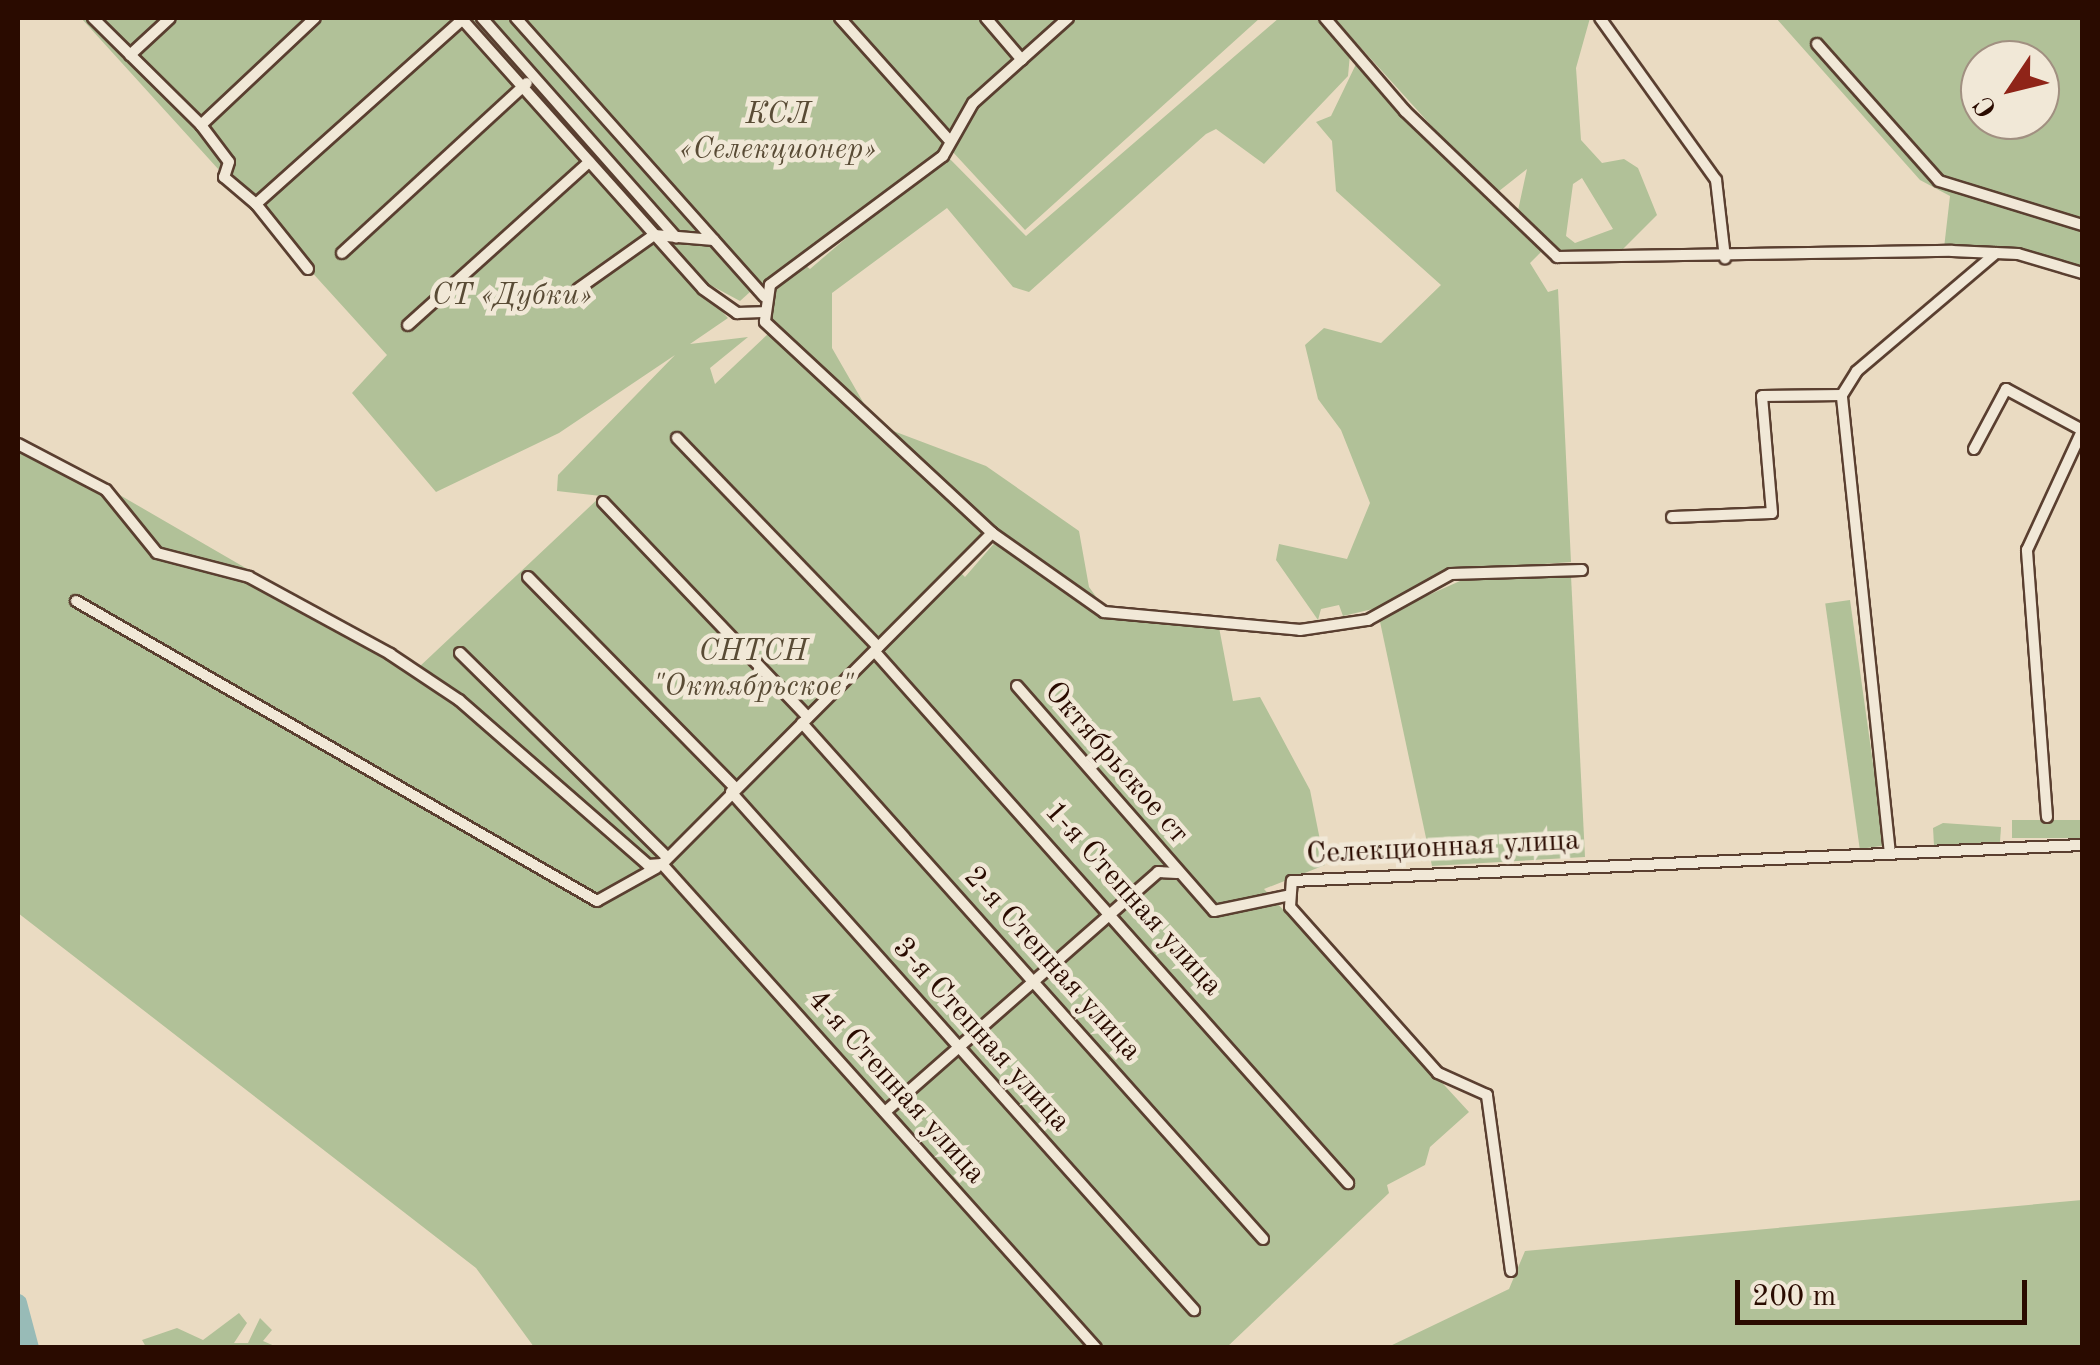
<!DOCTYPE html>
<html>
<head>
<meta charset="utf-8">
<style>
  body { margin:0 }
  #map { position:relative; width:2100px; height:1365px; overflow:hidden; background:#eadbc2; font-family:"Old Standard TT",serif }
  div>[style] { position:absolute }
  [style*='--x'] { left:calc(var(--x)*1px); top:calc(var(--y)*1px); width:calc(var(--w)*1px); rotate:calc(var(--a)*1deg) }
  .green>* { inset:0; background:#b1c198; transform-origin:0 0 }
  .river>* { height:18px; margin:-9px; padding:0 9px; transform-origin:9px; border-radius:9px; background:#98bbb7 }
  .roads { filter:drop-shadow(2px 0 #5a3f30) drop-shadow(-2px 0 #5a3f30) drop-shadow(0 2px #5a3f30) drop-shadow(0 -2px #5a3f30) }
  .minor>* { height:10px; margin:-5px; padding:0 5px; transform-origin:5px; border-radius:5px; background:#f1e8d7 }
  span { translate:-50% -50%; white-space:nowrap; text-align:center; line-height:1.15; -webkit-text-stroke:9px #f1e8d7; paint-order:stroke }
  .park-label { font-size:30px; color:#594b35; font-style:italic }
  .street-label { font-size:30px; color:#2a0b00 }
  .frame { position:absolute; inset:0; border:20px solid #2a0b00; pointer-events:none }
  .north { position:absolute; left:1960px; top:40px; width:100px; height:100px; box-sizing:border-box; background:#f1e8d7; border:2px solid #a19081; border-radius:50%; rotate:235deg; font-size:28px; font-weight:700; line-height:40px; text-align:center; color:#2a0b00 }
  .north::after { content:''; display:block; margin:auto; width:35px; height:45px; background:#8f2418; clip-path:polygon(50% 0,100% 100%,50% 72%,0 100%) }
  .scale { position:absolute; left:1735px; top:1280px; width:292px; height:45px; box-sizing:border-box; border:5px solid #2a0b00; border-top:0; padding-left:12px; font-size:30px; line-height:35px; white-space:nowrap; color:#2a0b00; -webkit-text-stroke:8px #f1e8d7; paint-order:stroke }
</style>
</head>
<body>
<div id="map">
  <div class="green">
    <div style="clip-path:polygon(81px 18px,450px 18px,728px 318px,690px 344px,748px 337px,710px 368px,715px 384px,769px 333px,993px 537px,960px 572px,965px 577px,997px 540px,1103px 614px,1218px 622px,1233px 701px,1260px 697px,1310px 790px,1325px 865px,1264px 889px,1469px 1112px,1430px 1147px,1425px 1165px,1387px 1185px,1389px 1193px,1227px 1347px,534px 1347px,476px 1268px,18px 913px,18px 436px,418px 668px,601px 496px,557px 491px,558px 475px,675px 355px,559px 433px,436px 492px,352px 393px,387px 355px)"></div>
    <div style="clip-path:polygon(464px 18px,507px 18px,750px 292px,740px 301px,699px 279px)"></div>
    <div style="clip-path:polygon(512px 18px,1260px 18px,1025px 230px,951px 150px,945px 154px,1026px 236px,1279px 18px,1319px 18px,1350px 54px,1348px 76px,1264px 164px,1216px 129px,1206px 134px,1029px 292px,1013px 287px,947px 208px,832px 293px,832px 348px,867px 409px,769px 320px,773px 287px,803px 264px,810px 269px,915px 179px,909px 174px,763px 288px)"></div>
    <div style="clip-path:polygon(evenodd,1334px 18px,1590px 18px,1576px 68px,1581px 140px,1602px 163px,1624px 159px,1638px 168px,1657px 215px,1616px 256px,1560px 254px,1517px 215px,1527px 169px,1494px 195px,1334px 18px,1582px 178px,1613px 229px,1575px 243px,1566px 236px,1573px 184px,1582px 178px)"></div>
    <div style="clip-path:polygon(evenodd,1776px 18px,2082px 18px,2082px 270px,2015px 251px,1944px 248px,1950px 196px,1920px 180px,1776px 18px,1980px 60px,2040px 60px,2040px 120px,1980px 120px,1980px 60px)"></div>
    <div style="clip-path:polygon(1358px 60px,1536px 243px,1541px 252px,1530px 263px,1548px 292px,1558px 289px,1571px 562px,1440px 572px,1377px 608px,1343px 616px,1339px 605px,1321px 609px,1318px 620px,1276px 560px,1279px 544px,1347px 559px,1370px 503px,1341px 430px,1318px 399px,1305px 345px,1324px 328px,1381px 343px,1441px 285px,1336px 191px,1332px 141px,1316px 122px,1331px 116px)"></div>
    <div style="clip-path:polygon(888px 429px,986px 466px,1079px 531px,1089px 587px,1102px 605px,994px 529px)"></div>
    <div style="clip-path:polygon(1571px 576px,1585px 857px,1432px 866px,1379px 617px,1469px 577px)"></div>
    <div style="left:1850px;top:600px;width:248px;height:25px;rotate:82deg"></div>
    <div style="left:2082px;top:820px;width:18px;height:70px;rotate:90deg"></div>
    <div style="clip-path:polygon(1943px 823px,2001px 827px,2000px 842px,1934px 845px,1933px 828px)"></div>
    <div style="clip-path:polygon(2082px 1200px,2082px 1347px,1388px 1347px,1509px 1289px,1525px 1251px)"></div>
    <div style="clip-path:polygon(239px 1313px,247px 1323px,234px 1343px,248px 1343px,260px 1318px,272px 1330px,263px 1341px,277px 1347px,146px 1347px,142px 1340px,177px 1328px,203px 1340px)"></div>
  </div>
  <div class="river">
    <div style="--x:18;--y:1303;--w:47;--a:75.1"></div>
  </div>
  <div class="roads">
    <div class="minor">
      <div style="--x:93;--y:18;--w:152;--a:44.7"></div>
      <div style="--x:201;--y:125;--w:46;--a:52.9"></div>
      <div style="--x:229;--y:162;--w:16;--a:108"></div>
      <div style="--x:224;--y:177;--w:42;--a:40.2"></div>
      <div style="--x:461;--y:18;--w:363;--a:48.2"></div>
      <div style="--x:703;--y:289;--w:42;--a:35.2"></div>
      <div style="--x:737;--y:313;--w:25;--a:-2"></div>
      <div style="--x:482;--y:18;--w:293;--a:48.5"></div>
      <div style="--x:516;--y:18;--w:373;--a:48.3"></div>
      <div style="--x:840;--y:18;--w:165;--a:48.2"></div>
      <div style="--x:986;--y:18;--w:55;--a:49.4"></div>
      <div style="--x:1068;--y:18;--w:127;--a:138.2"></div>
      <div style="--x:973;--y:103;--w:61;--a:119.5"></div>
      <div style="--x:943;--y:156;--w:216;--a:143.3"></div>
      <div style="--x:770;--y:285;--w:37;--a:98"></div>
      <div style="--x:765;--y:322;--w:310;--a:42.9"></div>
      <div style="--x:992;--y:533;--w:137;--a:35.2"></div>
      <div style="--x:1104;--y:612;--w:197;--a:5.2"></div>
      <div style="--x:1300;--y:630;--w:69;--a:-8.4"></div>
      <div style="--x:1368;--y:620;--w:95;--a:-29"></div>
      <div style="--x:1451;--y:574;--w:131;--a:-1.7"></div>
      <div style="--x:1325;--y:18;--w:123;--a:49.3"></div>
      <div style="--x:1405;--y:111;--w:211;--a:43.8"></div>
      <div style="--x:1557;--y:257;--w:395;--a:-0.9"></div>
      <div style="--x:1952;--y:251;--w:66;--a:2.6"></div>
      <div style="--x:2018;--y:254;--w:67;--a:16.5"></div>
      <div style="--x:1600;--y:18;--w:199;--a:54.4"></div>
      <div style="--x:1716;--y:180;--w:79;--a:83.4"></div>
      <div style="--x:1817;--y:44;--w:183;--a:48.3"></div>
      <div style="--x:1939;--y:181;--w:150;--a:17.1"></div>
      <div style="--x:130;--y:55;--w:54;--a:-42.8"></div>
      <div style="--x:201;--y:125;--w:156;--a:-43.2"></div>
      <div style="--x:342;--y:253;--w:251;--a:-42.6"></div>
      <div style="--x:308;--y:269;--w:83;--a:-128.7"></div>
      <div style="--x:256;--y:204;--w:279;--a:-41.8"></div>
      <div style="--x:578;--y:289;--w:93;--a:-35.4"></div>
      <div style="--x:654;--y:235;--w:60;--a:4.8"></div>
      <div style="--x:408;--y:325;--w:244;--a:-42"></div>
      <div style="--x:677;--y:438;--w:290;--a:46.1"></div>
      <div style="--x:18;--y:444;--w:99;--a:27.6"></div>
      <div style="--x:106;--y:490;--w:81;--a:51"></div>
      <div style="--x:157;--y:553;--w:95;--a:14.6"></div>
      <div style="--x:249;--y:577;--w:161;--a:28.6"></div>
      <div style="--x:390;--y:654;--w:83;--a:33.7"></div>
      <div style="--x:459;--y:700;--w:251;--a:41.1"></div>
      <div style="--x:648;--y:865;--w:14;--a:-4"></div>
      <div style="--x:1974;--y:449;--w:68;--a:-61.9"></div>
      <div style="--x:2006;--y:389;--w:86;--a:28.3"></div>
      <div style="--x:603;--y:502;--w:297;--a:46.4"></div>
      <div style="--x:1672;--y:517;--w:100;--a:-2.3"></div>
      <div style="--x:1772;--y:513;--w:117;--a:-94.9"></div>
      <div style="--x:1762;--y:396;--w:80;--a:-0.7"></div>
      <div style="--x:992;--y:533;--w:467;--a:134.9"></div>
      <div style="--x:662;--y:864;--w:650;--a:48.12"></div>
      <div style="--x:528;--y:577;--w:296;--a:45.5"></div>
      <div style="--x:76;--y:601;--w:601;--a:29.93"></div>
      <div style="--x:597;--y:901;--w:68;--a:-29.2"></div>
      <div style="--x:460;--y:653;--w:291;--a:44.6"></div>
      <div style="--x:876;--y:653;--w:710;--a:48.31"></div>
      <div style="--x:1017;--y:686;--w:299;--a:48.8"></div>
      <div style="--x:1214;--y:911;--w:74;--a:-11.8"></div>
      <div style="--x:802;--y:723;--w:692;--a:48.22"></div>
      <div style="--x:731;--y:792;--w:695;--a:48.21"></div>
      <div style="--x:2047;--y:817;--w:268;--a:-94.3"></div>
      <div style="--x:2027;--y:550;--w:131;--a:-65.2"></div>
      <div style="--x:1890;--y:854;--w:462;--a:-96"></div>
      <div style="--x:1842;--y:395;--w:28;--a:-58"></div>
      <div style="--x:1857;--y:371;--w:182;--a:-40.3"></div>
      <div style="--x:885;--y:1112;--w:363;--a:-41.3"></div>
      <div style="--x:1158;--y:872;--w:19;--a:3"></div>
      <div style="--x:1511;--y:1271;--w:178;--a:-97.8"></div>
      <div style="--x:1487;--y:1095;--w:54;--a:-155.8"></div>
      <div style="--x:1438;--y:1073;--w:222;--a:-131.7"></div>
      <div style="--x:1290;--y:907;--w:26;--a:-86"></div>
      <div style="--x:1292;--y:881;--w:791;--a:-2.61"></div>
    </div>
  </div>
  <div class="park-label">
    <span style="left:778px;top:132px">КСЛ<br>«Селекционер»</span>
    <span style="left:512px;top:296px">СТ «Дубки»</span>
    <span style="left:753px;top:669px">СНТСН<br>"Октябрьское"</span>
  </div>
  <div class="street-label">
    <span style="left:1116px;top:763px;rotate:49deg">Октябрьское ст</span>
    <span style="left:1443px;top:848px;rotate:-3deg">Селекционная улица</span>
    <span style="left:1133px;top:899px;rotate:48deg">1-я Степная улица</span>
    <span style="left:1052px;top:964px;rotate:48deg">2-я Степная улица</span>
    <span style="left:981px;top:1035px;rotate:48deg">3-я Степная улица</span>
    <span style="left:896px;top:1087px;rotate:48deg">4-я Степная улица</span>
  </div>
  <div class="frame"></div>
  <div class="north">С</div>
  <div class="scale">200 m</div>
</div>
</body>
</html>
